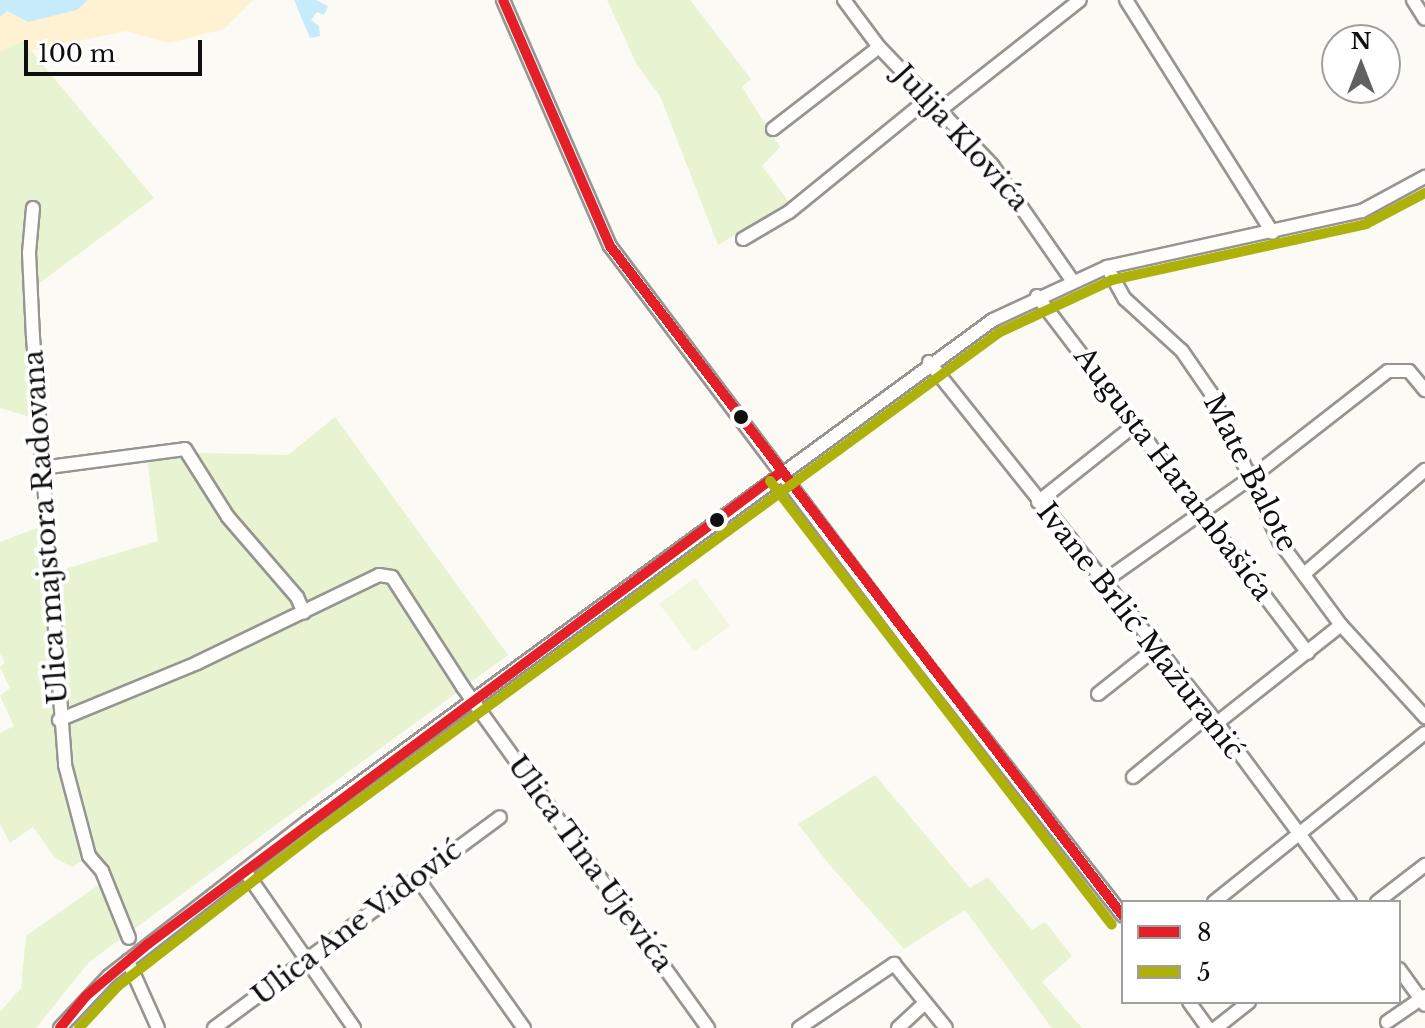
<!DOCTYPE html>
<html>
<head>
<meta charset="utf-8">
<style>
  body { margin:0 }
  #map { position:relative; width:1425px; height:1028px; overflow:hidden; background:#fcfaf4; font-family:"Libre Baskerville",serif }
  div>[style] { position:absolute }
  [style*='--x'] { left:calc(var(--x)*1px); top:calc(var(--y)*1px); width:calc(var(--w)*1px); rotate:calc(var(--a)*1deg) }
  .green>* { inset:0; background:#e7f3d1 }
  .sand>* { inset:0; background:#fef2d3 }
  .pitch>* { inset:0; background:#f1f7dc; transform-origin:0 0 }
  .water>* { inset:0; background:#c6ebfa }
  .roads { filter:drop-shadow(2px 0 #969592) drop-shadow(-2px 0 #969592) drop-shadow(0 2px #969592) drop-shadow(0 -2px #969592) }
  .minor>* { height:12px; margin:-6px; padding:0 6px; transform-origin:6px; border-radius:6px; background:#fffefd }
  .bus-1>* { height:10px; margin:-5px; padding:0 5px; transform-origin:5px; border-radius:5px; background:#e32028 }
  .bus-2>* { height:10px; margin:-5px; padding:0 5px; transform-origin:5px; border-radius:5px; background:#aeb10a }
  .dots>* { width:22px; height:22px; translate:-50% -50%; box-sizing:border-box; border:4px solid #fff; border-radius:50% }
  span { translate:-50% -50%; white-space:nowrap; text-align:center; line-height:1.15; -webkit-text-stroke:8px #fff; paint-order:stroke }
  .street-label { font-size:28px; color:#0f0f0f }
  .legend { position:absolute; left:1121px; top:900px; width:280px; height:104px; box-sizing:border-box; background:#fff; border:2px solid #9f9f9f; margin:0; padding:10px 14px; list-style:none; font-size:24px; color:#0f0f0f }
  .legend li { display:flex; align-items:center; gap:16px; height:40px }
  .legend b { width:40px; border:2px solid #9f9f9f }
  .north { position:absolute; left:1321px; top:24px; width:80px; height:80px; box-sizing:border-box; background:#fff; border:2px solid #9f9f9f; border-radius:50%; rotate:0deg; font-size:22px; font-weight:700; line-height:32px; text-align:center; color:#0f0f0f }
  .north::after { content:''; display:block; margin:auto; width:28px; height:36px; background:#62615f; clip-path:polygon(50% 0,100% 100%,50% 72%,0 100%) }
  .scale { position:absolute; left:24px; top:40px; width:178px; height:36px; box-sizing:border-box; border:4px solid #0f0f0f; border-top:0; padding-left:10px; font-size:24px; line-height:28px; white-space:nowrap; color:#0f0f0f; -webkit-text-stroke:6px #fff; paint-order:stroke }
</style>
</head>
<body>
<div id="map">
  <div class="green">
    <div style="clip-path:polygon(607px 0,690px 0,751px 79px,742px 87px,780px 147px,762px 166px,789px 202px,718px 245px,660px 96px,637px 65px)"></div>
    <div style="clip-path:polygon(23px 41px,154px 198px,38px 284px,34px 418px,0 408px,0 51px)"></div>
    <div style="clip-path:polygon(335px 417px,508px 655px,89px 962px,36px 1028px,0 1028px,0 1012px,21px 988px,26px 936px,104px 881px,89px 857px,72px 867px,55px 858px,33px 827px,10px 843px,0 824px,0 733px,14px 726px,0 696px,10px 688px,0 667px,5px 663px,0 653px,0 542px,45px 525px,60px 578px,65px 569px,158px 541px,147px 459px,201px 453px,288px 455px)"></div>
    <div style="clip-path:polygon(875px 775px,970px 888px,988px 877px,1032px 930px,1045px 922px,1072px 956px,1042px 982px,1082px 1028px,1052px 1028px,965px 910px,904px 949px,828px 863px,798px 824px)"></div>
  </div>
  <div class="sand">
    <div style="clip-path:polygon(88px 0,253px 0,224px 29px,169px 43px,127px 31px,30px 51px,23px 41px,0 51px,0 17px,7px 11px,28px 22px,77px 10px)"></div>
  </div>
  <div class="pitch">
    <div style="left:695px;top:578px;width:59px;height:44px;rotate:54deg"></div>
  </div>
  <div class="water">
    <div style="clip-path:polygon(0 0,88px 0,77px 10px,28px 22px,7px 11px,0 17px)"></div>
    <div style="clip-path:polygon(294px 0,316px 0,328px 6px,324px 15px,317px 12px,311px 20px,319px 26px,320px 36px,310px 38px)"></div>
  </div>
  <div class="roads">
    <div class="minor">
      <div style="--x:503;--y:0;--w:268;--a:66.5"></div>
      <div style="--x:610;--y:246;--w:498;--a:53"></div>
      <div style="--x:910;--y:644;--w:345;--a:51.9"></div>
      <div style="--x:844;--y:0;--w:59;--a:53.3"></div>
      <div style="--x:879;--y:47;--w:163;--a:46.2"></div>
      <div style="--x:992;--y:165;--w:140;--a:55.2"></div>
      <div style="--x:1126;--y:0;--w:275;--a:57.8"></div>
      <div style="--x:1413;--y:0;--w:22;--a:58"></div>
      <div style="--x:939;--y:111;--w:179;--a:-38.2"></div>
      <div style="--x:773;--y:129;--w:134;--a:-37.7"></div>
      <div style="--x:33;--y:208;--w:45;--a:95.1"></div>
      <div style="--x:29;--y:253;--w:84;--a:87.3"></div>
      <div style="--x:33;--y:337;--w:429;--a:85.7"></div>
      <div style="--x:65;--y:765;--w:94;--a:75.2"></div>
      <div style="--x:89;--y:856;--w:20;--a:49"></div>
      <div style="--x:102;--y:871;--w:72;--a:68.1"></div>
      <div style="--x:743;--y:239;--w:53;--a:-30.4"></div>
      <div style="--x:789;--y:212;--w:178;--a:-39.1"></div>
      <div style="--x:1107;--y:267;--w:37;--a:61"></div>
      <div style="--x:1125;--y:299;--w:77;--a:42.4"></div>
      <div style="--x:1182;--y:351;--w:51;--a:55.4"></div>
      <div style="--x:1211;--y:393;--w:163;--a:65.3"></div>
      <div style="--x:1279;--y:541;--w:104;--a:53.6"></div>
      <div style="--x:1341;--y:625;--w:125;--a:47.6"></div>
      <div style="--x:1037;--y:296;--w:448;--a:52.8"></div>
      <div style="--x:929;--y:362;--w:462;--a:51.4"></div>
      <div style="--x:1217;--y:723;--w:223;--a:53.4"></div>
      <div style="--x:41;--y:468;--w:145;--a:-7.5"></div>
      <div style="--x:185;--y:449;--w:80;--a:57.7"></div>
      <div style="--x:228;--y:517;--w:106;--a:49.2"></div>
      <div style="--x:297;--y:597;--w:17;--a:66"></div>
      <div style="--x:1038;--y:502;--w:125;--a:-38.5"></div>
      <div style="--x:1304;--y:574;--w:160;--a:-40.7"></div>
      <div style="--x:1103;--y:582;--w:182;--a:-35.2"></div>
      <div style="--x:1252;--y:477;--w:172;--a:-37.9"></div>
      <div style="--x:1388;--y:371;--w:21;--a:0"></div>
      <div style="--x:1409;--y:371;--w:25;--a:50"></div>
      <div style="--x:1098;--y:694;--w:74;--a:-38.4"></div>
      <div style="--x:59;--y:720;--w:149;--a:-22.4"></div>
      <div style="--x:197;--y:663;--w:202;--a:-25.8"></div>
      <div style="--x:379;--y:575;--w:13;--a:9"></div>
      <div style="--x:392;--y:577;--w:131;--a:57.2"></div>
      <div style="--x:463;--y:687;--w:420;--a:54.3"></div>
      <div style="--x:1217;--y:723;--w:158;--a:-38.3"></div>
      <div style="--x:1133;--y:777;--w:99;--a:-39.3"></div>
      <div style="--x:245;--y:871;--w:191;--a:55.2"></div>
      <div style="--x:418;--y:879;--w:183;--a:54.6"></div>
      <div style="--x:1214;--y:902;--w:270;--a:-38.7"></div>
      <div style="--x:1377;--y:902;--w:61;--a:-37.6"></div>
      <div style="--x:128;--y:961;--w:73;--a:65.9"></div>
      <div style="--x:1399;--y:969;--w:44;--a:54.2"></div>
      <div style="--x:1189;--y:1002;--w:32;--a:54"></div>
      <div style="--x:1387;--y:1022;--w:46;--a:-34.4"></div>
      <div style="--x:60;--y:1028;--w:71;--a:-46.7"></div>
      <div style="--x:109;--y:976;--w:251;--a:-37.9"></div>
      <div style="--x:307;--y:822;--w:850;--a:-36.2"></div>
      <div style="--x:993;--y:320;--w:126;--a:-24.9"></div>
      <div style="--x:1107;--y:267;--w:261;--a:-12.4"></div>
      <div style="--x:1362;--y:211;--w:72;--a:-28.4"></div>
      <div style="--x:214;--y:1028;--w:355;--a:-36.4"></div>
      <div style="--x:799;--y:1028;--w:115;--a:-34"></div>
      <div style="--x:894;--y:964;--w:82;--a:50.9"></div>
      <div style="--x:898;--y:1028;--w:37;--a:-43"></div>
      <div style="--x:1216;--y:1028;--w:42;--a:-38.2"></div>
    </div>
  </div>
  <div class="bus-1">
    <div style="--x:503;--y:0;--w:268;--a:66.5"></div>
    <div style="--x:610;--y:246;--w:844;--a:52.56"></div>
    <div style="--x:60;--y:1028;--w:41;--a:-50.9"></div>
    <div style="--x:86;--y:996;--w:81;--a:-40"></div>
    <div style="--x:148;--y:944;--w:790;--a:-36.71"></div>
  </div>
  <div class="bus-2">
    <div style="--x:770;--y:481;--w:560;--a:52.39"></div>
    <div style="--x:79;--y:1028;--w:57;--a:-47.1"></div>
    <div style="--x:118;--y:986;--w:249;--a:-37.8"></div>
    <div style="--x:315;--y:833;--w:849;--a:-36.18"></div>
    <div style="--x:1000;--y:332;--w:123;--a:-24.9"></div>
    <div style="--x:1112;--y:280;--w:260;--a:-12.4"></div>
    <div style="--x:1366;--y:224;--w:67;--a:-27.7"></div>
  </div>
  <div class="dots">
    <div style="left:741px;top:417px;background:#0f0f0f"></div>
    <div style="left:717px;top:520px;background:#0f0f0f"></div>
  </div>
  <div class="street-label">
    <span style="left:961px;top:138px;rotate:48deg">Julija Klovića</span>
    <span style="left:1250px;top:473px;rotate:63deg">Mate Balote</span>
    <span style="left:1173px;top:474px;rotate:53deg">Augusta Harambašića</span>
    <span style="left:46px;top:527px;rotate:-94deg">Ulica majstora Radovana</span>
    <span style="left:1140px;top:631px;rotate:52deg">Ivane Brlić Mažuranić</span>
    <span style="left:590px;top:864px;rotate:54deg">Ulica Tina Ujevića</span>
    <span style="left:357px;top:923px;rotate:-37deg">Ulica Ane Vidović</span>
  </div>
  <ul class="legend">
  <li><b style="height:10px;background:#e32028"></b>8</li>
  <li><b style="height:10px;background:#aeb10a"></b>5</li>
  </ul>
  <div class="north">N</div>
  <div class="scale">100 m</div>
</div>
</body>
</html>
